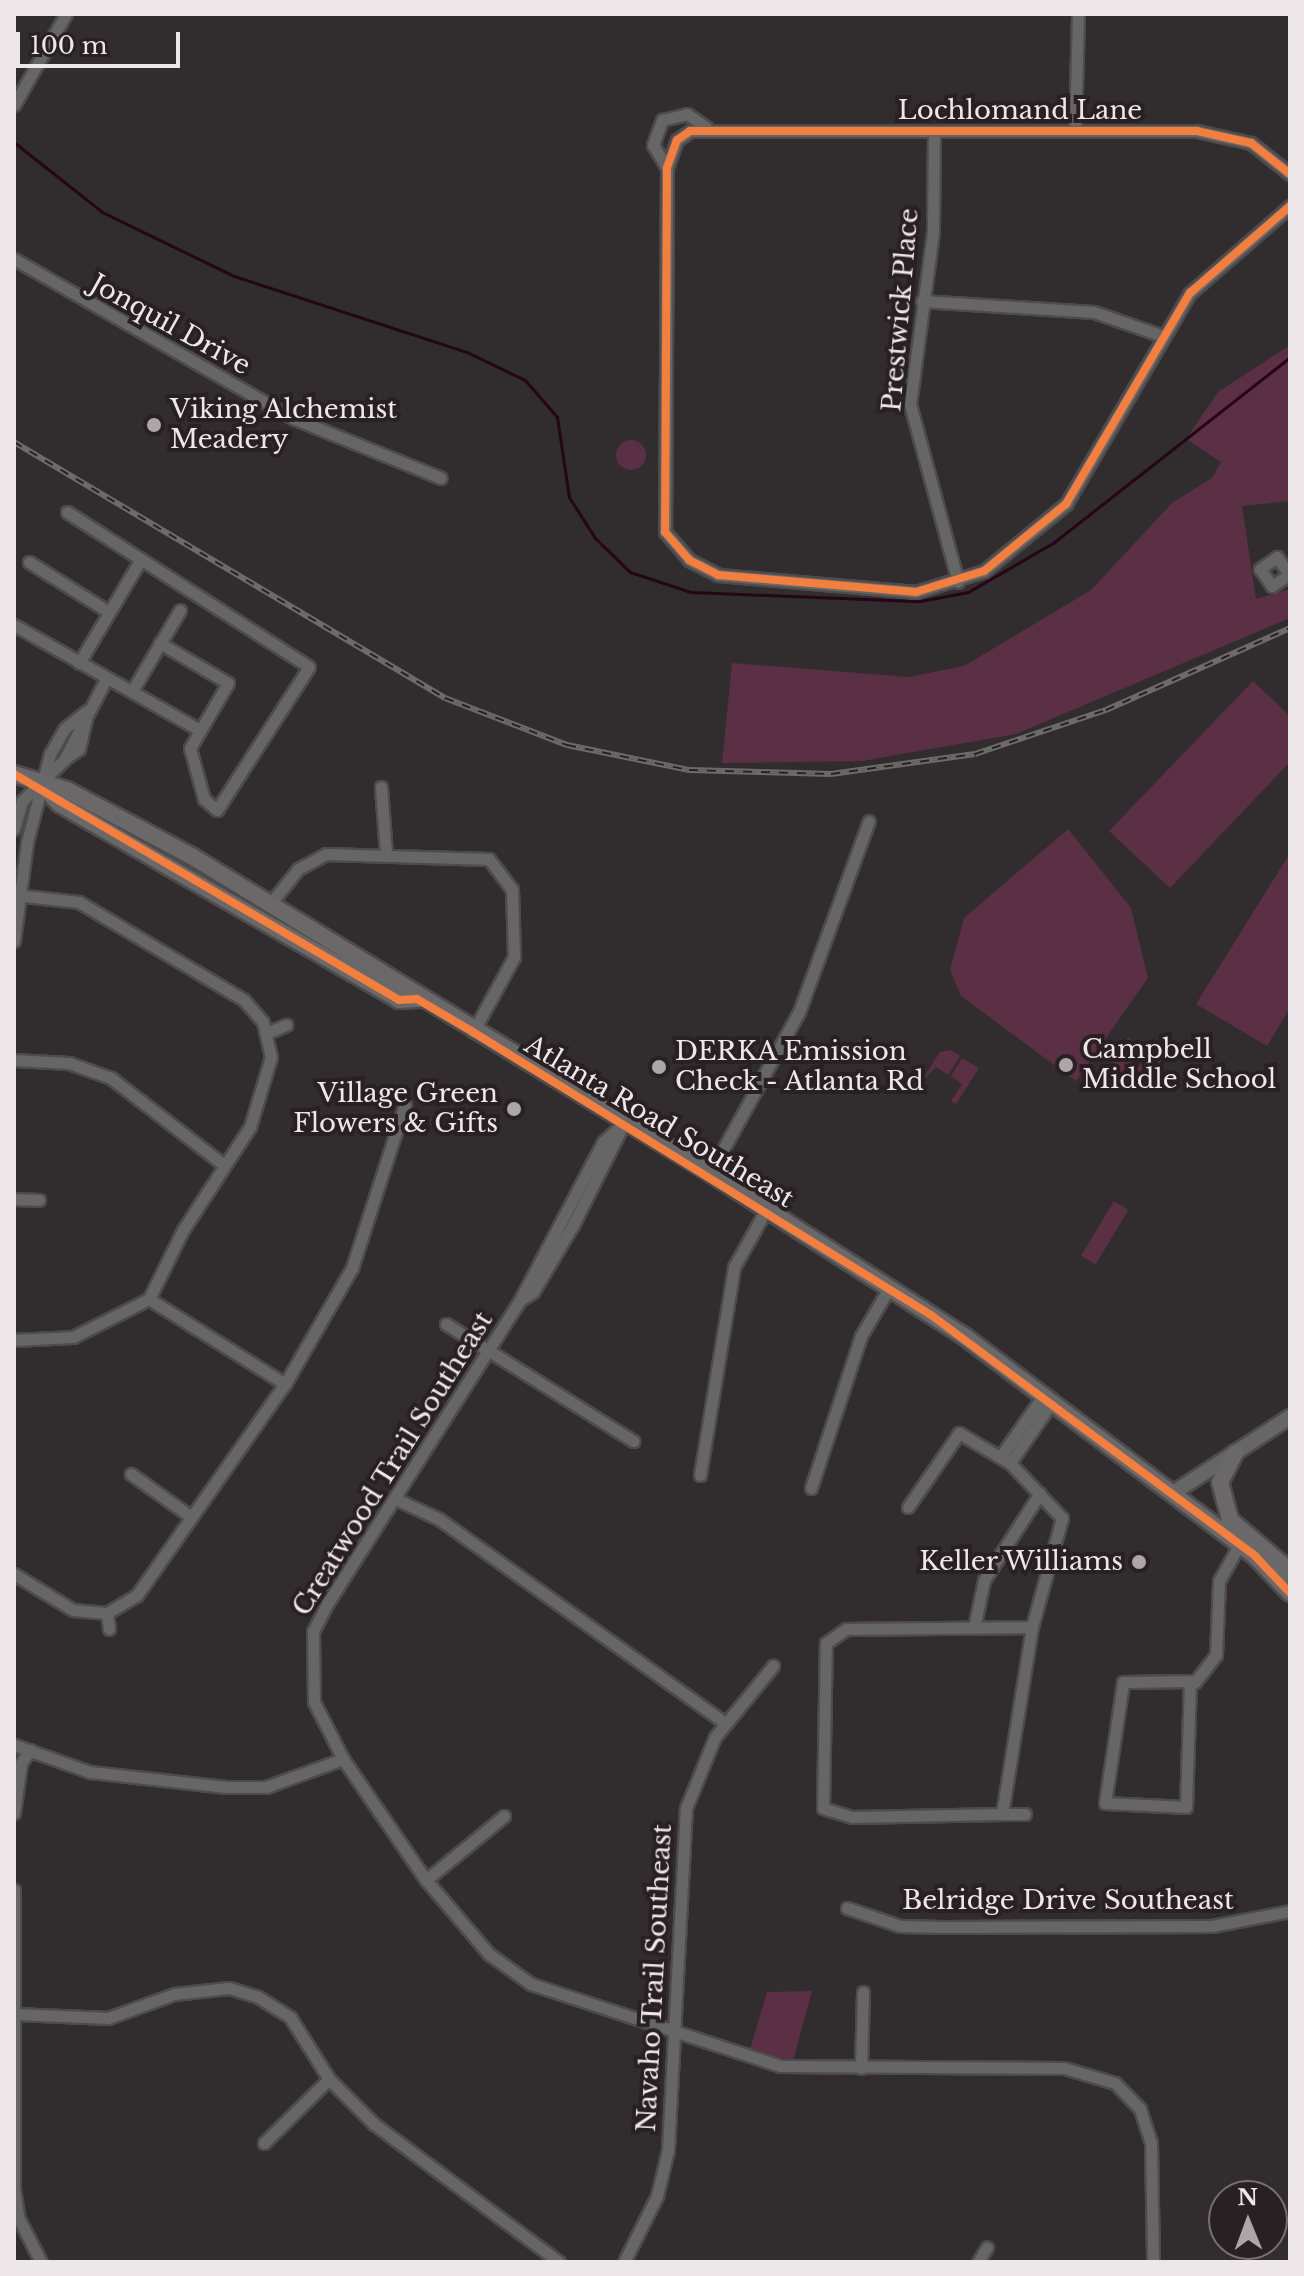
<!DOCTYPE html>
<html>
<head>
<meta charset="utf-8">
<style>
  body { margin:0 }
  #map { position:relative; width:1304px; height:2276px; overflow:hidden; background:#312c2e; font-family:"Libre Baskerville",serif }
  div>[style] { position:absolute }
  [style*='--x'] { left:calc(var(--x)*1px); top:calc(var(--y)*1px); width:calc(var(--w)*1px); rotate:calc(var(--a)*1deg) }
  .green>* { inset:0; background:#5b3044; transform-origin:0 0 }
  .round { border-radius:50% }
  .stream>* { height:3px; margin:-1.5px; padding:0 1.5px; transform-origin:1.5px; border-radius:1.5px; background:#250616 }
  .roads { filter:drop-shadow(2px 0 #4e4b4c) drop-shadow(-2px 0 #4e4b4c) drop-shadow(0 2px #4e4b4c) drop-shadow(0 -2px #4e4b4c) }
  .minor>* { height:11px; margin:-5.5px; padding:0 5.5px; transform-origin:5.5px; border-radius:5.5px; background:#676666 }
  .tertiary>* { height:14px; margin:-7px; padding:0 7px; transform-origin:7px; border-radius:7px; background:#676666 }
  .secondary>* { height:16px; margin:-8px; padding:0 8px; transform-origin:8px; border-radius:8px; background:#6b686a }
  .rail>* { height:6px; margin-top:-3px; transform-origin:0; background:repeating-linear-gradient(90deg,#292024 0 9px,#6d6a6b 0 18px); box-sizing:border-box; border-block:2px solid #6d6a6b }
  .cycleway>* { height:8px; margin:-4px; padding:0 4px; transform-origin:4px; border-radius:4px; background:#f27e40 }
  .dots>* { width:22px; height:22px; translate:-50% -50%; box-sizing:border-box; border:4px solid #292024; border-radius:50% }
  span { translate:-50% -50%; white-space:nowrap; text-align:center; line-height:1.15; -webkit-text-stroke:8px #292024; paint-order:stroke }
  .street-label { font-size:26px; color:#ede7ea }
  .poi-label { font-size:26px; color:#ede7ea }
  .left { translate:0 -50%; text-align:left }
  .right { translate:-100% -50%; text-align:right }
  .frame { position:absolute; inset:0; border:16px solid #ede7ea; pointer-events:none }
  .north { position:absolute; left:1208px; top:2180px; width:80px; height:80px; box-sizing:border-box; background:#292024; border:2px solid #777073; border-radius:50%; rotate:359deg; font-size:22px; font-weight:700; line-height:32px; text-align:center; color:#ede7ea }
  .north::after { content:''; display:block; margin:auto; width:28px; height:36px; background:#aba6a8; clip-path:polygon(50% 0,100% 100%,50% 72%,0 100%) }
  .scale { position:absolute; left:16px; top:32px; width:164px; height:36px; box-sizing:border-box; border:4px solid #ede7ea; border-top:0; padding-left:10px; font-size:24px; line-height:28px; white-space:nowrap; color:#ede7ea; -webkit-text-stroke:6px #292024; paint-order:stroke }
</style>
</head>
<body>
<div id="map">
  <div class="green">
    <div style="clip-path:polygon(1290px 345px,1290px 501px,1242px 506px,1256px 599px,1290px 589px,1290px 618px,1016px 734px,862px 761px,722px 763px,732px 663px,909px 677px,964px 666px,1091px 590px,1172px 503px,1212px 478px,1221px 462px,1186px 439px,1218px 392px)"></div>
    <div class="round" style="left:616px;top:440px;width:30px;height:30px"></div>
    <div style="clip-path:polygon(1253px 681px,1290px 716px,1290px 762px,1170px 888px,1109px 831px)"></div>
    <div style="clip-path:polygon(1068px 829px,1131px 908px,1148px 978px,1076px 1081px,961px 996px,950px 970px,964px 918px)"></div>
    <div style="clip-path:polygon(1290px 853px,1290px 1008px,1267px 1046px,1196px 1004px)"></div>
    <div style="left:1128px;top:1038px;width:17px;height:38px;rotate:31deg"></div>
    <div style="clip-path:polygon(951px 1050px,960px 1056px,948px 1075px,936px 1067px,920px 1083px,940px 1052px)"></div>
    <div style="left:1149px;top:1050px;width:17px;height:39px;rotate:31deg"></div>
    <div style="clip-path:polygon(962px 1058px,979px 1068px,956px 1104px,951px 1101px,962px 1084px,951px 1076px)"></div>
    <div style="left:1114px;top:1201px;width:17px;height:64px;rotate:31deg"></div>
    <div style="clip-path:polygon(812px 1991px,793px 2061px,750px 2049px,767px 1992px)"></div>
  </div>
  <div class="stream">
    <div style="--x:15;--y:143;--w:111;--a:38.4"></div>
    <div style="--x:102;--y:212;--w:147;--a:25.9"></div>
    <div style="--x:234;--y:276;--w:245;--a:18.1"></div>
    <div style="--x:467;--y:352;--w:64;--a:25.8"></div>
    <div style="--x:525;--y:380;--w:49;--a:49.1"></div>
    <div style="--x:557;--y:417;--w:81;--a:81.5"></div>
    <div style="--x:569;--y:497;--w:49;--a:57.6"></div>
    <div style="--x:595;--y:538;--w:49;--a:44.2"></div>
    <div style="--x:630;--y:572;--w:64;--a:18.2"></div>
    <div style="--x:691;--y:592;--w:229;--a:2.3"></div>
    <div style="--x:920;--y:601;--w:49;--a:-10.6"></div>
    <div style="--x:968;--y:592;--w:98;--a:-30"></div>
    <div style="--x:1053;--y:543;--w:301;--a:-38.1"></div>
  </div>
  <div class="roads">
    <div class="minor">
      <div style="--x:14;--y:105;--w:105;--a:-60.3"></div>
      <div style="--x:1075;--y:130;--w:116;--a:-88.5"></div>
      <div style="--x:934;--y:132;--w:100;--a:90.6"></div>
      <div style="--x:933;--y:232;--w:174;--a:97.6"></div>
      <div style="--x:910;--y:404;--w:184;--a:74.9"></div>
      <div style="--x:667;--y:168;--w:27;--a:-121"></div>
      <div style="--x:653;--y:145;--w:27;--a:-70"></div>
      <div style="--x:662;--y:120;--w:26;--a:-13"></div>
      <div style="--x:687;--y:114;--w:24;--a:35"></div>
      <div style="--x:1290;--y:174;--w:50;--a:-141.5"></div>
      <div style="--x:1251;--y:143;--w:55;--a:-167.5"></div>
      <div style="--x:1197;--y:131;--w:507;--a:180"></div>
      <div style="--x:690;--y:131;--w:16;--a:145"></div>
      <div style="--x:677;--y:140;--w:30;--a:110"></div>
      <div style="--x:667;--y:168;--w:364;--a:90.3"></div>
      <div style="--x:665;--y:532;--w:37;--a:49"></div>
      <div style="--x:689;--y:560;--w:33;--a:27"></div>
      <div style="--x:718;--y:575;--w:199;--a:4.9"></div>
      <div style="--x:916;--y:592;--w:71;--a:-17.2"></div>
      <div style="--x:984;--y:571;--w:106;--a:-39.3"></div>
      <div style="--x:1066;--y:504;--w:245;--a:-59.6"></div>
      <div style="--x:1190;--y:293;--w:133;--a:-41"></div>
      <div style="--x:14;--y:259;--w:323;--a:29.7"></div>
      <div style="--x:295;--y:419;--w:157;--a:22"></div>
      <div style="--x:922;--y:301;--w:172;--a:3.7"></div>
      <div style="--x:1094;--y:312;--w:70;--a:19.2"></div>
      <div style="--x:67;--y:512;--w:287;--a:32.6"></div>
      <div style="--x:309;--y:667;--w:170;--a:122.8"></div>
      <div style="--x:217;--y:810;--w:17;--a:-140"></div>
      <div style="--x:204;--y:799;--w:53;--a:-105.4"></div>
      <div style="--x:190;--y:748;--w:75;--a:-59.7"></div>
      <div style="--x:228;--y:683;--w:79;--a:-149.5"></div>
      <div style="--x:29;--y:562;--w:94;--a:32"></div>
      <div style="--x:1289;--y:574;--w:21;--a:-125"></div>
      <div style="--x:1277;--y:557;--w:21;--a:145"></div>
      <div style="--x:1260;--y:569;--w:21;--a:55"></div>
      <div style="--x:1272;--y:586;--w:22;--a:-34"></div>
      <div style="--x:14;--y:625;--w:211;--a:29.5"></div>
      <div style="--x:79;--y:663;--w:121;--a:-59.2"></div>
      <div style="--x:132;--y:691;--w:94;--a:-59.3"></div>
      <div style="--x:66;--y:758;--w:16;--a:-35"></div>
      <div style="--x:79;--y:749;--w:31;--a:-77"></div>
      <div style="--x:381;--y:787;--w:67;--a:85.7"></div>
      <div style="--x:14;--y:829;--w:29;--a:-74"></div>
      <div style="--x:22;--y:801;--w:59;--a:-44.3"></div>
      <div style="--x:64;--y:760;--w:91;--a:-62.6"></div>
      <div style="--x:270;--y:904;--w:45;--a:-51.3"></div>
      <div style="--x:298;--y:869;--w:32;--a:-28"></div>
      <div style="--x:326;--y:854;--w:163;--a:1.8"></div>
      <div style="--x:489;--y:859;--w:38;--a:53"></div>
      <div style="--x:512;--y:889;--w:68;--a:88.3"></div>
      <div style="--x:514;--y:957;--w:85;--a:118.7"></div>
      <div style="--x:14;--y:941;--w:100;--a:-82.5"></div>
      <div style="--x:27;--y:842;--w:91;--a:-75.4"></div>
      <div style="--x:50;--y:754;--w:30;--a:-60"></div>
      <div style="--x:65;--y:728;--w:28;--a:-38"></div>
      <div style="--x:267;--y:1033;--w:21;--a:-23"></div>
      <div style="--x:14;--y:1060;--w:55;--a:3.1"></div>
      <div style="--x:69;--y:1063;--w:45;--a:19.7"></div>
      <div style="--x:111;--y:1078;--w:143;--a:37.6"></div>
      <div style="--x:624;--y:1123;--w:28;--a:138"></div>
      <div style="--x:603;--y:1142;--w:178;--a:117.7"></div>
      <div style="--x:520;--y:1300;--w:358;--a:122.4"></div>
      <div style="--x:328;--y:1602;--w:33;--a:117"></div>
      <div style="--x:313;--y:1631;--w:71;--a:89.2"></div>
      <div style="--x:314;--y:1702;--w:64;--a:63"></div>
      <div style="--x:343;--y:1759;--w:147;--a:55.6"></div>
      <div style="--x:426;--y:1880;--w:97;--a:49.6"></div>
      <div style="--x:489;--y:1954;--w:52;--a:35.5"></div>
      <div style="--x:531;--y:1984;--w:262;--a:18.2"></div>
      <div style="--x:780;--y:2066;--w:284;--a:0.4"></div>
      <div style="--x:1064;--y:2068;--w:53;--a:16.4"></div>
      <div style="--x:1115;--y:2083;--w:36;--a:46"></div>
      <div style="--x:1140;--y:2109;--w:36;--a:72"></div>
      <div style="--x:1151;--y:2143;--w:119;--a:89"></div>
      <div style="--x:710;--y:1173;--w:184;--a:-61.1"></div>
      <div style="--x:799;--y:1012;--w:203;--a:-69.9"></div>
      <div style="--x:14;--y:1199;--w:25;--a:2"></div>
      <div style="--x:149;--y:1299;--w:160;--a:32"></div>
      <div style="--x:520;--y:1300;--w:15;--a:-32"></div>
      <div style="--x:533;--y:1292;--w:78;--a:-59.2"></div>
      <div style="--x:573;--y:1225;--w:114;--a:-63.4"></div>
      <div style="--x:446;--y:1324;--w:221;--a:32"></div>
      <div style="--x:14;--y:1340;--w:59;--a:-2.9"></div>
      <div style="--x:73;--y:1337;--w:85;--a:-26.6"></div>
      <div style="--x:149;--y:1299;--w:77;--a:-63.8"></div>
      <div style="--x:183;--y:1230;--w:123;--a:-57"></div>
      <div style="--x:250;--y:1127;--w:73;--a:-73.3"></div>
      <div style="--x:271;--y:1057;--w:36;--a:-103"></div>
      <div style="--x:263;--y:1022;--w:29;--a:-131"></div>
      <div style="--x:244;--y:1000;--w:192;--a:-149.3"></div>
      <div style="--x:79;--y:902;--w:55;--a:-173.8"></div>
      <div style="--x:1001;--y:1456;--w:73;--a:-55"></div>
      <div style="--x:1010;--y:1463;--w:74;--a:-55.5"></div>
      <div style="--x:131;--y:1474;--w:69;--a:35.5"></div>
      <div style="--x:700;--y:1475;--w:211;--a:-80.7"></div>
      <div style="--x:734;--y:1267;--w:65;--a:-60.7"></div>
      <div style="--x:811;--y:1488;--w:160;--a:-71.8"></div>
      <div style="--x:861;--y:1336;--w:56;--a:-59.7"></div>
      <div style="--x:398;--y:1500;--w:45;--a:24.9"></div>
      <div style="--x:439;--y:1519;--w:351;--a:35.5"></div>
      <div style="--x:908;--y:1507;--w:90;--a:-55.4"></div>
      <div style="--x:959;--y:1433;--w:59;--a:30.5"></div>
      <div style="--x:1010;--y:1463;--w:76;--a:46.6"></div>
      <div style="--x:1062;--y:1518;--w:113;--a:105.4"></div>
      <div style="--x:1032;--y:1627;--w:189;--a:99.1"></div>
      <div style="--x:1002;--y:1814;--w:23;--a:0"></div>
      <div style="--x:14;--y:1574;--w:69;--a:31.4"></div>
      <div style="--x:73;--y:1610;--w:34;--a:5"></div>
      <div style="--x:107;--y:1613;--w:35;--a:-31"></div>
      <div style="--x:137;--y:1595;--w:258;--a:-55"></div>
      <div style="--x:285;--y:1384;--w:134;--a:-60"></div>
      <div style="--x:352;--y:1268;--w:172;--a:-72.1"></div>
      <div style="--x:107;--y:1613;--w:16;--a:83"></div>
      <div style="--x:974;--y:1628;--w:49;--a:-78.2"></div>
      <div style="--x:984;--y:1580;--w:103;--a:-57.2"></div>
      <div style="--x:1190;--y:1681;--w:126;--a:91.8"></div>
      <div style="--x:1186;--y:1807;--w:81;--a:-177.2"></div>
      <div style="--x:1105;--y:1803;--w:122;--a:-81.5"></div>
      <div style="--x:1123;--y:1682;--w:67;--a:-0.9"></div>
      <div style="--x:1195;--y:1682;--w:34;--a:-52"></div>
      <div style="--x:1216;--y:1655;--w:74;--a:-87.7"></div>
      <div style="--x:1219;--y:1581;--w:41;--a:-60.9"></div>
      <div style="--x:14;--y:1745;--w:81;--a:19.6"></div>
      <div style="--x:90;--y:1772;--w:137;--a:6.3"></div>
      <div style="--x:226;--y:1787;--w:40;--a:0"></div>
      <div style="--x:266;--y:1787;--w:82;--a:-20"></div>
      <div style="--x:14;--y:1813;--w:50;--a:-82"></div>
      <div style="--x:21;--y:1763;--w:16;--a:-55"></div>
      <div style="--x:1002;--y:1814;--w:150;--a:178.9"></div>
      <div style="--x:852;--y:1817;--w:30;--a:-163"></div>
      <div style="--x:823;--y:1808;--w:165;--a:-89"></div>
      <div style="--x:826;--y:1643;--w:24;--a:-35"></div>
      <div style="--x:846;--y:1629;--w:186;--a:-0.6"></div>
      <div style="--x:426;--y:1880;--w:101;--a:-39.4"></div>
      <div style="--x:14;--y:1890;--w:299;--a:90"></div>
      <div style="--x:14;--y:2189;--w:30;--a:81"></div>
      <div style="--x:19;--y:2219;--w:48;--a:62.9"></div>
      <div style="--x:847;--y:1908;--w:56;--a:18.8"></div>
      <div style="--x:900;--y:1926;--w:41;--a:1.4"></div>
      <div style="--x:941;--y:1927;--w:271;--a:-0.2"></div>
      <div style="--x:1212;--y:1926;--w:79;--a:-10.9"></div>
      <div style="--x:16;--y:2014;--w:92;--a:2.5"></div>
      <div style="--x:108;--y:2018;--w:70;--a:-20"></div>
      <div style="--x:174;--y:1994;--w:55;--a:-6.2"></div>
      <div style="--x:229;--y:1988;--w:30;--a:17"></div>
      <div style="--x:258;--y:1997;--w:38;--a:32"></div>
      <div style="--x:290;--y:2017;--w:73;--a:57.8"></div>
      <div style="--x:329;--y:2079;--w:64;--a:45"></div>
      <div style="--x:374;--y:2124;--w:231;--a:36.7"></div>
      <div style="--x:861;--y:2068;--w:76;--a:-88.5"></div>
      <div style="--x:264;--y:2143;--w:91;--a:-44.6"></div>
      <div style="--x:624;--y:2262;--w:74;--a:-63.4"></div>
      <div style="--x:657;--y:2196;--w:47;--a:-76.6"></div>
      <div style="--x:668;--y:2150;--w:342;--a:-87"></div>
      <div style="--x:686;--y:1808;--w:77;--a:-67.8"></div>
      <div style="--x:715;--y:1737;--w:92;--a:-50.8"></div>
      <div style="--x:978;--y:2262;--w:17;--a:-59"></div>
    </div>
    <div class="tertiary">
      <div style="--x:1173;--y:1493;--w:140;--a:-33"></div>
    </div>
    <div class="secondary">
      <div style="--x:14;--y:774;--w:55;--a:16.8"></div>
      <div style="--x:67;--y:790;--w:143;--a:28"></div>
      <div style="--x:193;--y:857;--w:606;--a:31.43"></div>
      <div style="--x:710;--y:1173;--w:302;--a:32.7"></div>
      <div style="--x:964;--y:1336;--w:365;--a:37.1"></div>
      <div style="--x:1255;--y:1556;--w:21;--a:11"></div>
      <div style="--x:42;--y:785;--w:26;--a:47"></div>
      <div style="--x:60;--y:804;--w:392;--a:30"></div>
      <div style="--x:399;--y:1000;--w:18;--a:-3"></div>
      <div style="--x:1235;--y:1453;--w:33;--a:117"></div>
      <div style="--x:1220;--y:1482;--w:39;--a:75"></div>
      <div style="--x:1230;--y:1520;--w:79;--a:40.4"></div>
      <div style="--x:1255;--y:1556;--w:51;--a:46.6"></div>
    </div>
  </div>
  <div class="rail">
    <div style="--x:14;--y:442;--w:501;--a:30.71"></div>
    <div style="--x:445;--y:698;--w:131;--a:21.1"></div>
    <div style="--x:567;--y:745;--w:125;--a:11.6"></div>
    <div style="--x:689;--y:770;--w:142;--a:1.6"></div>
    <div style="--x:831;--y:774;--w:145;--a:-7.9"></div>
    <div style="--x:975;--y:754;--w:138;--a:-18.6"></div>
    <div style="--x:1106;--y:710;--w:201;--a:-24"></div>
  </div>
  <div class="cycleway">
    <div style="--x:1290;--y:174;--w:50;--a:-141.5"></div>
    <div style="--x:1251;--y:143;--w:55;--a:-167.5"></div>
    <div style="--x:1197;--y:131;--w:507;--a:180"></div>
    <div style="--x:690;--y:131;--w:16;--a:145"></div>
    <div style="--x:677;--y:140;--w:30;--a:110"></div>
    <div style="--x:667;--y:168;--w:364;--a:90.3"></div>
    <div style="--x:665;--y:532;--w:37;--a:49"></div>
    <div style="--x:689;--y:560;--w:33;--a:27"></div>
    <div style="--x:718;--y:575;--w:199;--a:4.9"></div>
    <div style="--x:916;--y:592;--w:71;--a:-17.2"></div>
    <div style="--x:984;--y:571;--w:106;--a:-39.3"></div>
    <div style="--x:1066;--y:504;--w:245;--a:-59.6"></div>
    <div style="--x:1190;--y:293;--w:133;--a:-41"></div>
    <div style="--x:14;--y:774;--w:446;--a:30.4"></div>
    <div style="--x:399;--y:1000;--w:18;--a:-3"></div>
    <div style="--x:417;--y:999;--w:65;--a:30.5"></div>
    <div style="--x:473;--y:1032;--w:538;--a:31.71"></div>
    <div style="--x:931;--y:1315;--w:404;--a:36.6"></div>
    <div style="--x:1255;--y:1556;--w:51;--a:46.6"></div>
  </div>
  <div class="dots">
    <div style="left:154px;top:425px;background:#aba6a8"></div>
    <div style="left:1066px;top:1065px;background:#aba6a8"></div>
    <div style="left:659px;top:1067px;background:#aba6a8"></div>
    <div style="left:514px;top:1109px;background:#aba6a8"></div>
    <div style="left:1139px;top:1562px;background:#aba6a8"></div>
  </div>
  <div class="street-label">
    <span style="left:1020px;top:111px">Lochlomand Lane</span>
    <span style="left:901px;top:310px;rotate:-85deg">Prestwick Place</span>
    <span style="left:170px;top:325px;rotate:29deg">Jonquil Drive</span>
    <span style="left:659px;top:1122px;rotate:31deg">Atlanta Road Southeast</span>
    <span style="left:393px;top:1464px;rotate:-58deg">Creatwood Trail Southeast</span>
    <span style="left:1068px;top:1901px">Belridge Drive Southeast</span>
    <span style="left:655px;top:1978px;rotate:-87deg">Navaho Trail Southeast</span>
  </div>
  <div class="poi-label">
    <span class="left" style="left:170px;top:425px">Viking Alchemist<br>Meadery</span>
    <span class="left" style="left:1082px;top:1065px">Campbell<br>Middle School</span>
    <span class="left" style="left:675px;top:1067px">DERKA Emission<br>Check - Atlanta Rd</span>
    <span class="right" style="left:498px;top:1109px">Village Green<br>Flowers &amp; Gifts</span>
    <span class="right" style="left:1123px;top:1562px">Keller Williams</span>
  </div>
  <div class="frame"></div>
  <div class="north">N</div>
  <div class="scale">100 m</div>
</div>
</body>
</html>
